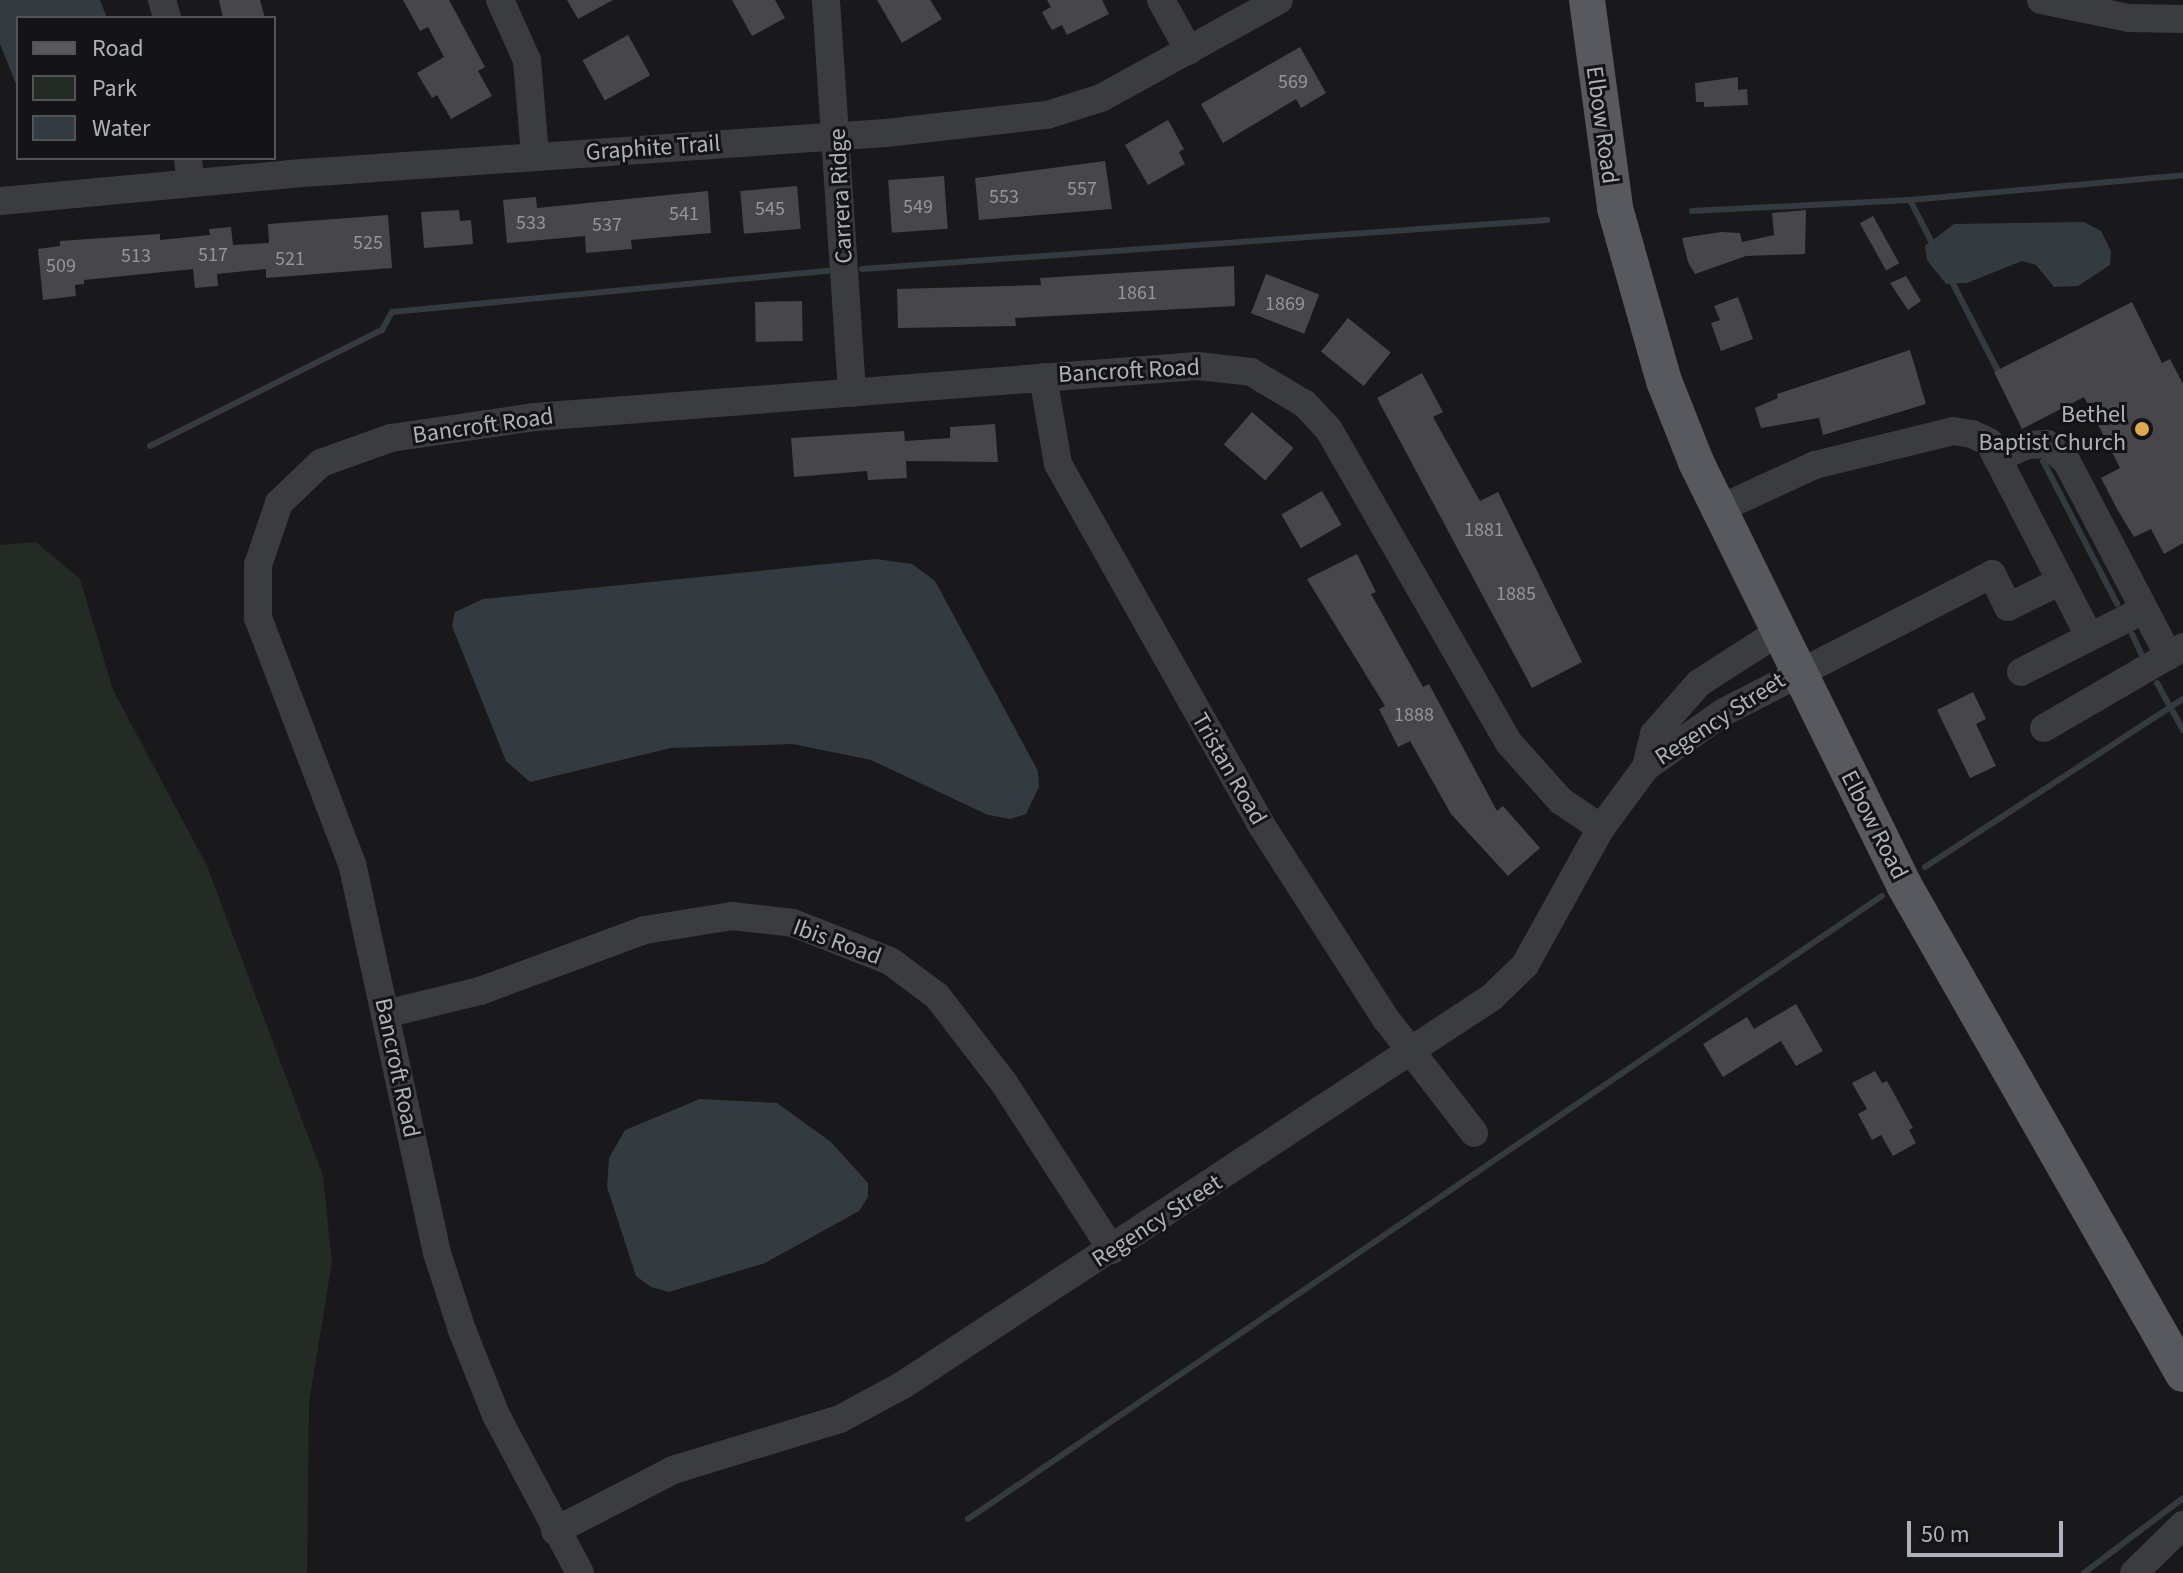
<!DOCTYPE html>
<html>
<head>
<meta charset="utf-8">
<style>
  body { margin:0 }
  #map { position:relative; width:2183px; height:1573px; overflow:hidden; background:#19191b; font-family:"Source Sans 3",sans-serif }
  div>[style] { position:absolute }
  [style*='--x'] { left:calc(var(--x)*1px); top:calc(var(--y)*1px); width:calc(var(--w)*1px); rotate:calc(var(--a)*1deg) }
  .green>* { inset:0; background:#242b25 }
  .water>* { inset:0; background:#333a40 }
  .stream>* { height:6px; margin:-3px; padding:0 3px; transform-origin:3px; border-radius:3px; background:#333a40 }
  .building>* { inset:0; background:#47474b; transform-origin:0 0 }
  .minor>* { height:28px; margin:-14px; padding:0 14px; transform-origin:14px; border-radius:14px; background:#3b3c40 }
  .major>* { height:36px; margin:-18px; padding:0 18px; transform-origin:18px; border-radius:18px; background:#57595e }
  .dots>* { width:22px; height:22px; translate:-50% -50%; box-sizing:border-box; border:4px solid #141416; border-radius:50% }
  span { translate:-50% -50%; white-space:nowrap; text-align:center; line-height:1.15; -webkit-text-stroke:6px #141416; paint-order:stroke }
  .number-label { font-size:20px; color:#94969e }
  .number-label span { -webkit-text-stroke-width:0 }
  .street-label { font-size:24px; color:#adb1b9 }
  .poi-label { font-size:24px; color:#adb1b9 }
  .right { translate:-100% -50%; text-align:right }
  .legend { position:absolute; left:16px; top:16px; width:260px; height:144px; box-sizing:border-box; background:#141416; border:2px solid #515357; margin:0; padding:10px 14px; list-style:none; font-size:24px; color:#adb1b9 }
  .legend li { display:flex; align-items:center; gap:16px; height:40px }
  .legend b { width:40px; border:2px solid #515357 }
  .scale { position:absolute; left:1907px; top:1521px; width:156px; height:36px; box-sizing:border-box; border:4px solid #adb1b9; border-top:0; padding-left:10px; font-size:24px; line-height:28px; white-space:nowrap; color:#adb1b9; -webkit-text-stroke:6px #141416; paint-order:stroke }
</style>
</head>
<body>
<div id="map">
  <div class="green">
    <div style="clip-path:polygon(36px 542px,80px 579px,113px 690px,207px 866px,323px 1176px,332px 1262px,309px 1403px,307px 1573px,0 1573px,0 545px)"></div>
  </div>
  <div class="water">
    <div style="clip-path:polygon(0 0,100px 0,107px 18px,18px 18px,18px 89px,0 44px)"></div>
    <div style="clip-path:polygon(2084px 222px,2101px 231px,2111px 251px,2110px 265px,2078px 286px,2054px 287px,2036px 265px,2022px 261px,1967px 283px,1946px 284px,1927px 260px,1925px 246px,1954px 224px)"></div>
    <div style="clip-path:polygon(876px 559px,912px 564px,935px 581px,1038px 771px,1039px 787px,1026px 814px,1010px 819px,988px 815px,871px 760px,793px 744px,671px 748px,530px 782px,506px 761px,452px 626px,455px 612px,483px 599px)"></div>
    <div style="clip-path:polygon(700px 1099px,777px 1103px,831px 1142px,868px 1183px,868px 1197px,859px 1211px,765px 1263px,669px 1292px,651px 1287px,636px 1276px,607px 1187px,609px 1158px,625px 1130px)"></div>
  </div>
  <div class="stream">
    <div style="--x:1910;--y:200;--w:53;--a:62.9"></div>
    <div style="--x:1692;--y:211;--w:218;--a:-2.9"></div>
    <div style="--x:1910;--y:200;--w:274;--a:-5.2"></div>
    <div style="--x:862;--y:269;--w:687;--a:-4.09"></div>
    <div style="--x:1950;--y:278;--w:109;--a:62.7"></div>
    <div style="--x:150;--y:446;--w:259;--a:-26.6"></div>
    <div style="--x:382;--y:330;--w:21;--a:-61"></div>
    <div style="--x:392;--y:312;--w:438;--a:-5.4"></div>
    <div style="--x:2043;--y:461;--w:161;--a:62.6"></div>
    <div style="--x:2132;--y:634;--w:21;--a:65"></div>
    <div style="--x:2157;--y:683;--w:54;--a:61"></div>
    <div style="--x:1925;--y:867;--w:308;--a:-33.1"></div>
    <div style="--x:968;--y:1519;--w:1106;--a:-34.28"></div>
    <div style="--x:2084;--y:1573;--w:124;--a:-37.1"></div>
  </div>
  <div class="building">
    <div style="clip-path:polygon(219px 0,260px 0,265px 18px,223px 18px)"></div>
    <div style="clip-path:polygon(403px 0,449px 0,485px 67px,478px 71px,492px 96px,451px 119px,437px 95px,432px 98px,417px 73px,444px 57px,428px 27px,420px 31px)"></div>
    <div style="clip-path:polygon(567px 0,613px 0,578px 19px)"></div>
    <div style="clip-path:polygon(732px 0,775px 0,785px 18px,752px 36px)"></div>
    <div style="clip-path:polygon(877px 0,930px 0,942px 19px,902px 43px)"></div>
    <div style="clip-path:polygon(1047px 0,1102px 0,1109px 14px,1067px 35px,1062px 25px,1052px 30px,1042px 12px,1051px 7px)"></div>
    <div style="left:628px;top:35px;width:46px;height:52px;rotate:61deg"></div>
    <div style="clip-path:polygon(1300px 47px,1326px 93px,1301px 108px,1296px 99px,1223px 143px,1201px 104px)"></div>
    <div style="clip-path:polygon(1738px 77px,1738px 90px,1747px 89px,1748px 105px,1704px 107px,1704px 102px,1696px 102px,1695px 83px)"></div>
    <div style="clip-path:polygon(1168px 120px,1184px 149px,1179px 152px,1185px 164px,1148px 185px,1125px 145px)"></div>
    <div style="clip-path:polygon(1105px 161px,1112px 209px,979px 220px,975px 178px)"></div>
    <div style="left:944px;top:176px;width:53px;height:56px;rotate:86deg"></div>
    <div style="left:797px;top:186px;width:43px;height:57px;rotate:85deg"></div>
    <div style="clip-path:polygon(708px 191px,711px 233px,631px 240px,632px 249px,586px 253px,585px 236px,507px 243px,503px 200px,536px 197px,537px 208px)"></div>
    <div style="clip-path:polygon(459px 210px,460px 221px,471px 220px,473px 244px,424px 248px,421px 212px)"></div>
    <div style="clip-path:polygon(1806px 210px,1805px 254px,1746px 256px,1695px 274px,1688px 262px,1682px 238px,1721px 232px,1740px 233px,1742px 242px,1774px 235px,1772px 213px)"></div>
    <div style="clip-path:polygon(388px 215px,392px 268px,266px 278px,266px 269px,217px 274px,218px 286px,195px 288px,193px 269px,84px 280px,84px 284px,75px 285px,76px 296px,43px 300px,38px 249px,60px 246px,60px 241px,160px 234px,160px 240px,210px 235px,209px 229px,231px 227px,233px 245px,269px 243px,268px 224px)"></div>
    <div style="left:1873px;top:216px;width:54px;height:15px;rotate:61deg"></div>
    <div style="clip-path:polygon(1234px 266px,1235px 306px,1015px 318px,1016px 326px,898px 328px,897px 289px,1041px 285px,1040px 278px)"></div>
    <div style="left:1266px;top:274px;width:57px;height:42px;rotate:21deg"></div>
    <div style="clip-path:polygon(1906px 276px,1921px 301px,1908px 310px,1890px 283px)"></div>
    <div style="clip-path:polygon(1738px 297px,1753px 339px,1721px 351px,1711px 323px,1720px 320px,1714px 306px)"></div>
    <div style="left:802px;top:301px;width:40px;height:47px;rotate:89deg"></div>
    <div style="clip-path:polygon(2132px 302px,2162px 363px,2170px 359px,2183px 384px,2183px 543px,2164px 554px,2151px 529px,2134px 537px,2117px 509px,2101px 478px,2120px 468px,2084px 397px,2022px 429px,1994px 372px)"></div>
    <div style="left:1348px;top:318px;width:55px;height:43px;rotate:39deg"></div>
    <div style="clip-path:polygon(1910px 350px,1926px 404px,1823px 435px,1819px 418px,1761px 428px,1755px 408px,1778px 398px,1777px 394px)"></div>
    <div style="clip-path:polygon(1422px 373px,1443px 412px,1433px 417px,1480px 501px,1498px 492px,1582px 662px,1532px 688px,1377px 398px)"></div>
    <div style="left:1252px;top:412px;width:55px;height:43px;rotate:41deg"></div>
    <div style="clip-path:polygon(995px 424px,998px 462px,906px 461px,907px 478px,868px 480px,867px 471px,794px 477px,791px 438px,904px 431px,905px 441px,950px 438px,950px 427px)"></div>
    <div style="left:1322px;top:491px;width:39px;height:47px;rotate:60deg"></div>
    <div style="clip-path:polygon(1357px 554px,1376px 592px,1371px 594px,1423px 687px,1429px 684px,1497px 811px,1503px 806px,1540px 848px,1508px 876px,1451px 814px,1410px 741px,1398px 747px,1379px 709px,1385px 706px,1307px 579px)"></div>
    <div style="clip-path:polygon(1973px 692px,1986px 719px,1976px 724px,1996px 766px,1970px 778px,1937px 710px)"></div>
    <div style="clip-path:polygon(1796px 1004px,1823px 1051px,1796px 1066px,1781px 1041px,1723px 1077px,1703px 1044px,1747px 1017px,1754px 1029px)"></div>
    <div style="clip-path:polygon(1875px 1071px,1882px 1083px,1887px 1081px,1913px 1128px,1909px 1130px,1916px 1143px,1893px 1156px,1881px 1135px,1872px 1140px,1858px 1114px,1867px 1109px,1852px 1083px)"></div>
  </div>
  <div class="minor">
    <div style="--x:162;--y:0;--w:19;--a:74"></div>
    <div style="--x:500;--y:0;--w:66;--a:65.8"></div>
    <div style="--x:527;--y:60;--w:96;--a:85.2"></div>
    <div style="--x:826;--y:0;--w:394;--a:86.2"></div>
    <div style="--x:1161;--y:0;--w:58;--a:61.2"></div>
    <div style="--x:2041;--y:0;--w:90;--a:11.6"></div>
    <div style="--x:2129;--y:18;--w:54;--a:1.1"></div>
    <div style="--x:188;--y:158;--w:25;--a:85"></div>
    <div style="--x:0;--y:201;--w:290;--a:-5.3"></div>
    <div style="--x:289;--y:174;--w:598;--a:-3.93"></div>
    <div style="--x:886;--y:133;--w:162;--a:-6.4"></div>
    <div style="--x:1047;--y:115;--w:57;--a:-17.5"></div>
    <div style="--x:1101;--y:98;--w:203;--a:-28.8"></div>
    <div style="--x:1043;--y:377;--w:88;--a:80.2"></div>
    <div style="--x:1058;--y:464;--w:412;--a:60.6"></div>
    <div style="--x:1260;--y:823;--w:233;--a:57.3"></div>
    <div style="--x:1386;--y:1019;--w:144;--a:52.3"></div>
    <div style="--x:1997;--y:458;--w:34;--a:-23"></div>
    <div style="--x:2028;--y:445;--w:19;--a:-3"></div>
    <div style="--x:2047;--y:444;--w:27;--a:42"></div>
    <div style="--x:2067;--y:462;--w:219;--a:62.3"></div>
    <div style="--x:1717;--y:510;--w:108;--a:-24.7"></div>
    <div style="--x:1815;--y:465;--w:142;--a:-13.8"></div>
    <div style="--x:1953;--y:431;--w:19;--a:9"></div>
    <div style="--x:1972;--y:434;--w:19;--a:25"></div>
    <div style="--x:1989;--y:442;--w:218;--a:62.7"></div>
    <div style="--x:2021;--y:672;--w:135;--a:-26.9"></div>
    <div style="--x:2044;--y:728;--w:161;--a:-30.2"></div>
    <div style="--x:1646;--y:767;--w:34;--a:-76"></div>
    <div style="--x:1654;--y:734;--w:68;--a:-48.6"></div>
    <div style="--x:1699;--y:683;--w:93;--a:-32.7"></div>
    <div style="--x:385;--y:1014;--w:98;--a:-13.6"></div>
    <div style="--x:480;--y:991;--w:176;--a:-20.3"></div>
    <div style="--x:645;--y:930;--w:88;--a:-9.1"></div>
    <div style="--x:732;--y:916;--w:61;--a:6.5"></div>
    <div style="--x:793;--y:923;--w:104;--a:21.4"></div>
    <div style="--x:890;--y:961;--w:59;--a:36.7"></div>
    <div style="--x:937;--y:996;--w:110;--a:52.4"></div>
    <div style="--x:1004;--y:1083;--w:199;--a:57.1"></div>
    <div style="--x:555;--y:1531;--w:133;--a:-27.3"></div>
    <div style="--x:673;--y:1470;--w:175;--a:-17"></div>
    <div style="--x:840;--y:1419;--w:72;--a:-28.4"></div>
    <div style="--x:903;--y:1385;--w:705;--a:-33.37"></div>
    <div style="--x:1492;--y:997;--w:46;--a:-44.1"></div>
    <div style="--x:1525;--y:965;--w:157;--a:-61"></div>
    <div style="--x:1601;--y:828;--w:76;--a:-53.6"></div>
    <div style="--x:1646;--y:767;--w:95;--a:-35.2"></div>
    <div style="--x:1724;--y:712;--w:301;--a:-27.2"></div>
    <div style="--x:1992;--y:574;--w:37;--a:64"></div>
    <div style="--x:2008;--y:607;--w:59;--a:-26.1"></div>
    <div style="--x:580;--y:1573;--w:179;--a:-118"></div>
    <div style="--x:496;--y:1415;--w:92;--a:-111.8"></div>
    <div style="--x:462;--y:1330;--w:81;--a:-108"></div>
    <div style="--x:437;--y:1253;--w:398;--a:-102.3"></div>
    <div style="--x:352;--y:864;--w:263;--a:-110.9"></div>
    <div style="--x:258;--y:618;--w:53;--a:-90"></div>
    <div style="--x:258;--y:565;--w:65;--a:-71.3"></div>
    <div style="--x:279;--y:503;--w:58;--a:-43.6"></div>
    <div style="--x:321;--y:463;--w:74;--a:-19.7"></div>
    <div style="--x:391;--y:438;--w:146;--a:-8.3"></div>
    <div style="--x:535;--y:417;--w:664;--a:-4.41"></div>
    <div style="--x:1197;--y:366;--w:54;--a:6.3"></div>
    <div style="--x:1251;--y:372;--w:63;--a:30.7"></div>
    <div style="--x:1305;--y:404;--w:35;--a:47"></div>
    <div style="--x:1329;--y:430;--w:361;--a:60.1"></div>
    <div style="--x:1509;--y:743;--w:78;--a:48.1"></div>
    <div style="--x:1561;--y:801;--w:48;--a:34"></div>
    <div style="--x:2134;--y:1573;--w:69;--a:-44.4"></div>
  </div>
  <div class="major">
    <div style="--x:1587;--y:0;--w:210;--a:82.3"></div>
    <div style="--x:1615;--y:208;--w:180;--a:74.2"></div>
    <div style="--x:1664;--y:381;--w:87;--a:68.4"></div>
    <div style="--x:1696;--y:462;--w:471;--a:63.8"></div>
    <div style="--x:1904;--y:885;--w:563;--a:60.29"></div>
  </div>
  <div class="dots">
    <div style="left:2142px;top:429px;background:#dda950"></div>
  </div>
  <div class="number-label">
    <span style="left:1293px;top:82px">569</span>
    <span style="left:1082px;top:189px">557</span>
    <span style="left:1004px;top:197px">553</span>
    <span style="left:918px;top:207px">549</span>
    <span style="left:770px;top:209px">545</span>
    <span style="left:684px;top:214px">541</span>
    <span style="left:531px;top:223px">533</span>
    <span style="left:607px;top:225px">537</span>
    <span style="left:368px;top:243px">525</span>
    <span style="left:213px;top:255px">517</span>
    <span style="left:136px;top:256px">513</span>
    <span style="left:290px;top:259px">521</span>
    <span style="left:61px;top:266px">509</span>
    <span style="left:1137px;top:293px">1861</span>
    <span style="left:1285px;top:304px">1869</span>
    <span style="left:1484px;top:530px">1881</span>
    <span style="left:1516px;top:594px">1885</span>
    <span style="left:1414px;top:715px">1888</span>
  </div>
  <div class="street-label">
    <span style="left:1602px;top:125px;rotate:82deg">Elbow Road</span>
    <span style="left:653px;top:148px;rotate:-4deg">Graphite Trail</span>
    <span style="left:841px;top:196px;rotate:-93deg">Carrera Ridge</span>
    <span style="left:1129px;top:371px;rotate:-3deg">Bancroft Road</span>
    <span style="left:483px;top:426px;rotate:-8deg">Bancroft Road</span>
    <span style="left:1720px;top:719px;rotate:-33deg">Regency Street</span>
    <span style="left:1229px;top:769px;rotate:60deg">Tristan Road</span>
    <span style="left:1874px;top:825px;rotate:63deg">Elbow Road</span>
    <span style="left:837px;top:942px;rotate:20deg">Ibis Road</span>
    <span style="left:397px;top:1068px;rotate:78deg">Bancroft Road</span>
    <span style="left:1157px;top:1221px;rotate:-33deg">Regency Street</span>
  </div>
  <div class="poi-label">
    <span class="right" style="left:2126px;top:429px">Bethel<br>Baptist Church</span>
  </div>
  <ul class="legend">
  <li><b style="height:10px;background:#57595e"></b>Road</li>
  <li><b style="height:22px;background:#242b25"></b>Park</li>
  <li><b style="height:22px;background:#333a40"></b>Water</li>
  </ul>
  <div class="scale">50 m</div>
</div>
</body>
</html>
